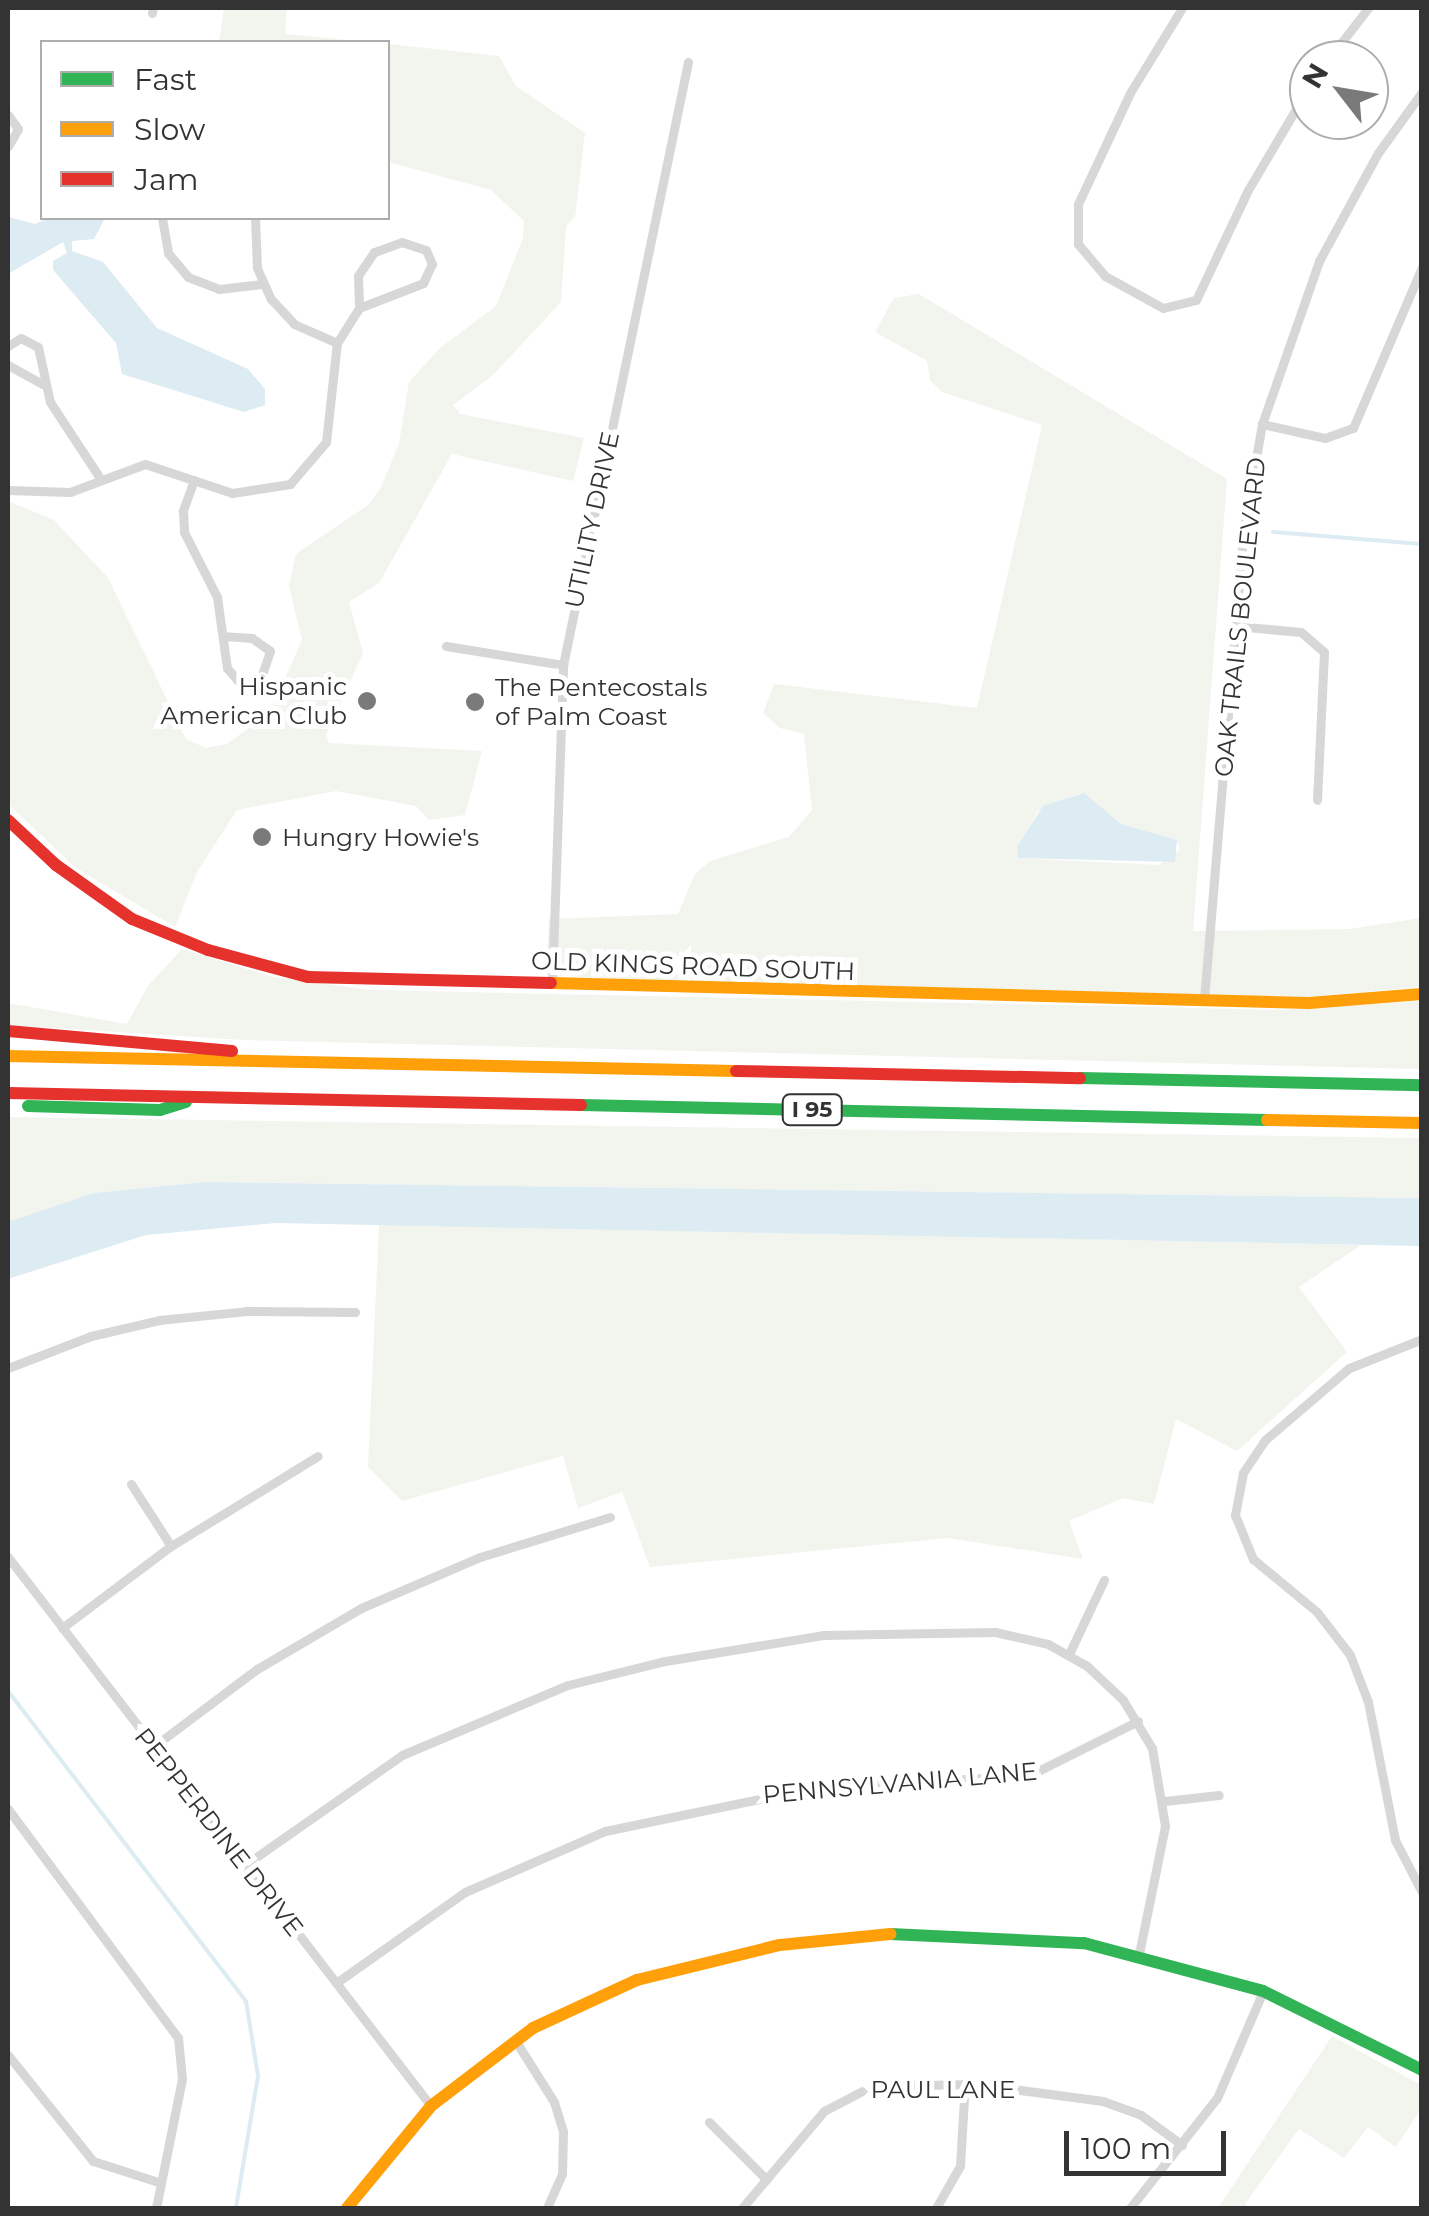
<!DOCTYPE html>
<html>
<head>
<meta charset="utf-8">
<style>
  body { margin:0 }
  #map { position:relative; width:1429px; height:2216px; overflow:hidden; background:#fff; font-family:Montserrat,sans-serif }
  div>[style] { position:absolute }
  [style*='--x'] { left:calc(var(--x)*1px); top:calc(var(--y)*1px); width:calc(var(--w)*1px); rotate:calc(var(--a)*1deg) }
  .green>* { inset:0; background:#f1f5ed }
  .water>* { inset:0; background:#ddebf3 }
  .stream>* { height:4px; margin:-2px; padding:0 2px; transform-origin:2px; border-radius:2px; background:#ddebf3 }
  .street>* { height:9px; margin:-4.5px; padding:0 4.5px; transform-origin:4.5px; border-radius:4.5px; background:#d7d7d7 }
  .fast>* { height:12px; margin:-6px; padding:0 6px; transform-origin:6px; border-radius:6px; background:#30b455 }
  .slow>* { height:12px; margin:-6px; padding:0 6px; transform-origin:6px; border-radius:6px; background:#ff9f0a }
  .jam>* { height:12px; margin:-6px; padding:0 6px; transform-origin:6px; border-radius:6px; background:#e5322d }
  .dots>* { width:28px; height:28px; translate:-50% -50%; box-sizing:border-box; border:5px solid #fff; border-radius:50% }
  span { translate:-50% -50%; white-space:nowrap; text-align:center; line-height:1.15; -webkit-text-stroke:10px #fff; paint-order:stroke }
  .shield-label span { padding:2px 8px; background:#fff; border:2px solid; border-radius:8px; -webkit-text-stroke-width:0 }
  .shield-label { font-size:22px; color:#333; font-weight:700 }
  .street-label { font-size:25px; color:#333 }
  .poi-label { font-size:25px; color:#333 }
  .right { translate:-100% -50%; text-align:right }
  .left { translate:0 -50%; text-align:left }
  .frame { position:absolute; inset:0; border:10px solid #333; pointer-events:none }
  .legend { position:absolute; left:40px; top:40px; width:350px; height:180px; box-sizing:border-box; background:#fff; border:2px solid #adadad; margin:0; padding:12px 18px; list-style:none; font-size:30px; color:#333 }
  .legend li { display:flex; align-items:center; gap:20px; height:50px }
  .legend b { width:50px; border:2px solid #adadad }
  .north { position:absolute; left:1289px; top:40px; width:100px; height:100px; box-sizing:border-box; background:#fff; border:2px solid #adadad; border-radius:50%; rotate:301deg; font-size:28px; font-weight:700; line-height:40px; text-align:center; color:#333 }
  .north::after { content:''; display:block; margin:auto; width:35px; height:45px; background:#7a7a7a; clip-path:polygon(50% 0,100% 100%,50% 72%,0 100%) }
  .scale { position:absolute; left:1064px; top:2131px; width:162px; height:45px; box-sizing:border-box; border:5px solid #333; border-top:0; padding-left:12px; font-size:30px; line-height:35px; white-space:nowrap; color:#333; -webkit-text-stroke:8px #fff; paint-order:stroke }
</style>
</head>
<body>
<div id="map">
  <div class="green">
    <div style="clip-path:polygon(224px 8px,287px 8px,285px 34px,368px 42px,219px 42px)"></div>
    <div style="clip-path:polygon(388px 44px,499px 56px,516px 86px,585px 133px,575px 217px,566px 226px,561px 302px,493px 375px,453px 405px,460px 414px,584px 438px,573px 481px,452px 454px,379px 583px,349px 602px,363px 653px,326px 735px,329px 743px,482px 751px,465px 815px,429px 820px,416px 806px,336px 791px,237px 810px,197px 872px,175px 927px,76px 868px,8px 804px,8px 501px,54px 520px,108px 578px,186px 739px,206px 748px,227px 744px,270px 712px,302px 640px,289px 586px,296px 554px,368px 505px,381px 487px,399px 444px,409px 382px,440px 348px,496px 306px,523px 238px,524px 221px,491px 190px,388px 162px)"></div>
    <div style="clip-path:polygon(evenodd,919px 294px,1227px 479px,1193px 931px,1349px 929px,1421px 918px,1421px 987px,1309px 997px,765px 986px,546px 975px,549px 919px,678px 914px,695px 874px,710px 861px,789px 837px,812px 810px,804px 734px,780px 728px,763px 713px,774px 684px,977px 708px,1042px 425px,942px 392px,930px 380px,927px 361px,875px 332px,894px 298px,919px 294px,1080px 793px,1121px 824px,1177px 840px,1180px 850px,1159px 865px,1018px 858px,1017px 847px,1038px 811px,1080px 793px)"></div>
    <div style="clip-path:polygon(182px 949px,273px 977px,371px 990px,1285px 1010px,1421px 1001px,1422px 1069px,243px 1040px,8px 1025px,8px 1003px,127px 1024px,148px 986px)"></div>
    <div style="clip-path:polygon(8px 1117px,1421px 1138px,1421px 1198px,205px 1182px,93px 1193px,8px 1222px)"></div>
    <div style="clip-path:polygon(379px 1225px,402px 1224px,1361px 1245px,1299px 1287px,1347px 1352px,1237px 1451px,1176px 1419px,1154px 1504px,1123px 1498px,1069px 1521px,1083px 1559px,948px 1538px,650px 1567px,622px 1492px,578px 1508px,563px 1456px,402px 1501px,368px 1467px)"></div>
    <div style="clip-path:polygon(1332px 2036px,1421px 2085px,1421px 2109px,1396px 2147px,1368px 2127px,1344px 2158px,1299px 2129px,1245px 2204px,1250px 2208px,1218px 2208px)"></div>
  </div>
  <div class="water">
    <div style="clip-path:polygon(8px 217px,35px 224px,48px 218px,105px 218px,94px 239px,72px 241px,72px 251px,103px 262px,157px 328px,248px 369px,265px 389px,265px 405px,244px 412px,122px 374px,116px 343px,53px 270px,53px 261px,67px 253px,63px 242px,8px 274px)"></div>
    <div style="clip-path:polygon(1084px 793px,1121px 824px,1177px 840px,1175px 862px,1018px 858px,1017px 846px,1043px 806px)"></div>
    <div style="clip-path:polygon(205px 1182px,1421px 1198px,1421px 1246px,276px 1223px,146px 1235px,8px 1279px,8px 1222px,93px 1193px)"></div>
  </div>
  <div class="stream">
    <div style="--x:1273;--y:532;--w:149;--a:4.6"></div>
    <div style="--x:8;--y:1691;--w:391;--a:52.5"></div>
    <div style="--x:246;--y:2001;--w:76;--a:80.9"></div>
    <div style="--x:258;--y:2076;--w:134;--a:99.5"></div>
  </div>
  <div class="street">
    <div style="--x:1182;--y:8;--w:100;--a:121.5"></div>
    <div style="--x:1130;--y:93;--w:123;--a:115.1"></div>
    <div style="--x:1078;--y:204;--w:40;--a:90"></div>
    <div style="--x:1078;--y:244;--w:42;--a:49.8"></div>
    <div style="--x:1105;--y:276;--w:66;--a:28.9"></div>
    <div style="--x:1163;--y:308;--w:34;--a:-14"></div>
    <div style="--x:1196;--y:300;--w:122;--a:-64.7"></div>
    <div style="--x:1248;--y:190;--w:120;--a:-59.4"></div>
    <div style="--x:152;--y:13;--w:5;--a:-79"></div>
    <div style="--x:1328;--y:60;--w:66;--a:-52.4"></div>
    <div style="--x:8;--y:115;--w:17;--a:54"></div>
    <div style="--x:18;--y:129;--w:20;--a:120"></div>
    <div style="--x:162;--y:218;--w:36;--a:80"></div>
    <div style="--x:168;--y:253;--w:31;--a:50"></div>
    <div style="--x:188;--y:277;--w:33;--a:21"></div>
    <div style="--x:219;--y:289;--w:43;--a:-6.6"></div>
    <div style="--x:255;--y:218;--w:50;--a:87.7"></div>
    <div style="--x:257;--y:268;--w:34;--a:66"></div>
    <div style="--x:271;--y:299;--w:34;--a:47"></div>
    <div style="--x:294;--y:324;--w:47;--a:23.8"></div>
    <div style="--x:8;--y:346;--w:15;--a:-32"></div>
    <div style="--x:21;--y:338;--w:19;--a:28"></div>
    <div style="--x:38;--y:347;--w:56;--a:77.7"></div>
    <div style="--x:50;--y:402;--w:91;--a:56.7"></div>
    <div style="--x:8;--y:365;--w:39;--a:29"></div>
    <div style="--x:1262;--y:424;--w:65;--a:12.5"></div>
    <div style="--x:1325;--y:438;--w:30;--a:-20"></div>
    <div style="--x:1353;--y:428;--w:175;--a:-66.8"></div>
    <div style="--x:194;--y:480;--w:33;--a:110"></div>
    <div style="--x:183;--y:511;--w:21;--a:87"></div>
    <div style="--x:184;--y:532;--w:73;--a:63.1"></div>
    <div style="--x:217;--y:597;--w:72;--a:82"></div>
    <div style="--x:227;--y:668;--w:21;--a:49"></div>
    <div style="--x:241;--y:684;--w:18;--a:-3"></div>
    <div style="--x:259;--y:683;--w:34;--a:-71"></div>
    <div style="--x:270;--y:651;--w:22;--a:-144"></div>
    <div style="--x:252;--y:638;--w:27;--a:-176"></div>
    <div style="--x:8;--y:490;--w:62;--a:1.8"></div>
    <div style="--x:70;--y:492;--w:80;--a:-20.5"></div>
    <div style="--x:145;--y:464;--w:92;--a:18.4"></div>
    <div style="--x:232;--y:493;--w:59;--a:-8.8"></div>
    <div style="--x:290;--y:484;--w:55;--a:-49.4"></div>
    <div style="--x:326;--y:442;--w:100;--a:-83.7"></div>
    <div style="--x:337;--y:343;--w:41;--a:-57.8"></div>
    <div style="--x:359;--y:308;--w:69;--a:-21.3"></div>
    <div style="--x:423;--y:283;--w:21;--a:-65"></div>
    <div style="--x:432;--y:264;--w:15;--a:-113"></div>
    <div style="--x:426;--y:250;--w:25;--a:-162"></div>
    <div style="--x:402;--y:242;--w:30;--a:160"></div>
    <div style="--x:374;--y:252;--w:29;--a:124"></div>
    <div style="--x:358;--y:276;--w:32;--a:88"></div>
    <div style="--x:1236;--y:626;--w:65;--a:5.3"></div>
    <div style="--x:1301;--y:632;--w:30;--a:41"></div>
    <div style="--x:1324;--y:652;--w:148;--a:92.7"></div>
    <div style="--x:446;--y:646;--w:119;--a:9.2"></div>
    <div style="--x:552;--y:984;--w:319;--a:-88"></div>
    <div style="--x:563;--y:665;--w:616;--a:-78.29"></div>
    <div style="--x:1204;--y:1000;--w:474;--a:-85.2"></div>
    <div style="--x:1244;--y:528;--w:106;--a:-80.2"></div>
    <div style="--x:1262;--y:424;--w:173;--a:-70.7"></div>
    <div style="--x:1319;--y:261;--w:123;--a:-61.4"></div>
    <div style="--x:1378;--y:153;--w:75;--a:-54.2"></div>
    <div style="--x:1422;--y:1339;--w:79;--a:158.3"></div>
    <div style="--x:1349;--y:1368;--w:111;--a:139.4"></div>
    <div style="--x:1265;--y:1440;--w:40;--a:124"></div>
    <div style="--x:1243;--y:1473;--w:43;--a:100.8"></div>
    <div style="--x:1235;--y:1515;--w:48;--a:67.8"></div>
    <div style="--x:1253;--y:1559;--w:83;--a:39.6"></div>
    <div style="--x:1317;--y:1612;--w:54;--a:52.5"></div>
    <div style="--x:1350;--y:1655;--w:50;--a:69"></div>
    <div style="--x:1368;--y:1702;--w:141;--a:78.9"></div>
    <div style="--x:1395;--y:1840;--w:59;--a:62.6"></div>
    <div style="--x:8;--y:1368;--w:89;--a:-21.1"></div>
    <div style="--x:91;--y:1336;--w:70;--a:-13.2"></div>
    <div style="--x:159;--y:1320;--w:88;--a:-5.8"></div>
    <div style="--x:247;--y:1311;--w:108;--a:0.5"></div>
    <div style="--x:131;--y:1484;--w:74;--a:57.2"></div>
    <div style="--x:8;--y:1557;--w:693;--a:52.39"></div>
    <div style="--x:62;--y:1628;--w:136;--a:-37"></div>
    <div style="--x:171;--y:1546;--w:172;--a:-31.5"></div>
    <div style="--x:1069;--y:1654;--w:82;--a:-64.7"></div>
    <div style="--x:153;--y:1747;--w:130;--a:-36.9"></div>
    <div style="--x:257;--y:1669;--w:121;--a:-30.4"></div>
    <div style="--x:361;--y:1608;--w:129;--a:-23.2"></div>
    <div style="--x:480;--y:1557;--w:136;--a:-17.1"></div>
    <div style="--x:1165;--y:1801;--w:54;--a:-6.3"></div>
    <div style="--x:8;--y:1809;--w:285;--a:53.4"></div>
    <div style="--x:178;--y:2038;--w:41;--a:84.4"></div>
    <div style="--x:182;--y:2079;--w:132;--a:101.4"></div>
    <div style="--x:245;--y:1865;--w:192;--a:-35"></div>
    <div style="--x:402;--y:1755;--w:180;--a:-22.9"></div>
    <div style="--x:568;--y:1685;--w:100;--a:-13.9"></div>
    <div style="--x:665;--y:1661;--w:160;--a:-9.3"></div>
    <div style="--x:823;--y:1635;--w:172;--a:-1"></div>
    <div style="--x:995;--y:1632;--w:54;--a:12.8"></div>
    <div style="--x:1048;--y:1644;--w:45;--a:29.4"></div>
    <div style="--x:1087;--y:1666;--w:50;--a:43.4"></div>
    <div style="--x:1123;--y:1700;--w:56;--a:58.9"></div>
    <div style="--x:1152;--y:1748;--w:79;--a:80.5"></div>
    <div style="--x:1165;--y:1826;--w:131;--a:101.5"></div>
    <div style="--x:336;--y:1983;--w:158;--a:-35.2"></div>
    <div style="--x:465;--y:1892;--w:153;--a:-23.5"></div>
    <div style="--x:605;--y:1831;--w:222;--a:-11.7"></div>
    <div style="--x:822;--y:1786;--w:206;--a:-2.8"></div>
    <div style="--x:1028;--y:1776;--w:123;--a:-26.6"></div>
    <div style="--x:515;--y:2040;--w:73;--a:57.8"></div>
    <div style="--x:554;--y:2102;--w:30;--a:73"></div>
    <div style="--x:563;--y:2131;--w:43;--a:91.3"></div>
    <div style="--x:562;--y:2174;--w:37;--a:114"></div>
    <div style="--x:8;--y:2055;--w:136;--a:51.3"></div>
    <div style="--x:93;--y:2161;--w:71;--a:17.9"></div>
    <div style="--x:709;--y:2122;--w:81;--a:45"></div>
    <div style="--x:742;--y:2208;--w:127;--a:-49.8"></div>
    <div style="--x:824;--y:2111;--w:54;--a:-27.5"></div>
    <div style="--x:872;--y:2086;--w:103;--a:-1.1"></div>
    <div style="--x:975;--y:2084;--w:129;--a:7.6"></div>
    <div style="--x:1103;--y:2101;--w:40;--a:20.2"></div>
    <div style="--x:1141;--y:2115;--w:51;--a:36.2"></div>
    <div style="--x:936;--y:2208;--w:48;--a:-60.3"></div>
    <div style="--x:960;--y:2166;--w:83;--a:-86.6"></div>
    <div style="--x:1130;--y:2208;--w:140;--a:-51.7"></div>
    <div style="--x:1217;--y:2098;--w:116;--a:-66.7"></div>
  </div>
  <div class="fast">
    <div style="--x:1080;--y:1078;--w:342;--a:1.2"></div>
    <div style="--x:581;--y:1105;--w:686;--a:1.25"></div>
    <div style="--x:28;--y:1106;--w:132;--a:1.7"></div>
    <div style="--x:160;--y:1110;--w:27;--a:-17"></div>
    <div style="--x:890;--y:1934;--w:194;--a:2.7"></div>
    <div style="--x:1084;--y:1943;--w:185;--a:15"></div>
    <div style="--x:1263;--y:1991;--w:178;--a:26.4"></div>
  </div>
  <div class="slow">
    <div style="--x:551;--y:983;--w:758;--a:1.51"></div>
    <div style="--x:1309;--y:1003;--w:113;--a:-4.6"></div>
    <div style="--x:8;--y:1056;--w:728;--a:1.18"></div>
    <div style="--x:1267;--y:1120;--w:155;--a:1.1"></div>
    <div style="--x:347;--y:2208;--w:132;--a:-50.5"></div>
    <div style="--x:431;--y:2106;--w:128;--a:-37.4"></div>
    <div style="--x:533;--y:2028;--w:115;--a:-24.8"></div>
    <div style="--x:637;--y:1980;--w:147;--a:-13.8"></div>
    <div style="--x:780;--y:1945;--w:111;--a:-5.7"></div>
  </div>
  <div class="jam">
    <div style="--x:8;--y:820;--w:66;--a:43.2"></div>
    <div style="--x:56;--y:865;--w:93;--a:35.4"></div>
    <div style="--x:132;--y:919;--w:82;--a:22.2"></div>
    <div style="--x:208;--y:950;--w:104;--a:15.1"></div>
    <div style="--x:308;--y:977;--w:243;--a:1.4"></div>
    <div style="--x:8;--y:1031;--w:225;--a:5.1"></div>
    <div style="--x:736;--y:1071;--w:344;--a:1.2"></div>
    <div style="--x:8;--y:1093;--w:573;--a:1.2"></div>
  </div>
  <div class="dots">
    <div style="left:367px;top:701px;background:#7a7a7a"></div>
    <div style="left:475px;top:702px;background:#7a7a7a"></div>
    <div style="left:262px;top:837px;background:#7a7a7a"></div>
  </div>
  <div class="shield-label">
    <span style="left:812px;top:1110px">I 95</span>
  </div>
  <div class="street-label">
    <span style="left:592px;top:520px;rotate:-78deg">UTILITY DRIVE</span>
    <span style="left:1240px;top:617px;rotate:-84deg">OAK TRAILS BOULEVARD</span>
    <span style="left:693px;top:966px;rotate:2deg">OLD KINGS ROAD SOUTH</span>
    <span style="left:900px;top:1783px;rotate:-5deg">PENNSYLVANIA LANE</span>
    <span style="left:219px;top:1832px;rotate:52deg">PEPPERDINE DRIVE</span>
    <span style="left:943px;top:2089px">PAUL LANE</span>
  </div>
  <div class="poi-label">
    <span class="right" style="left:347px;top:701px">Hispanic<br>American Club</span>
    <span class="left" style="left:495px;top:702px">The Pentecostals<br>of Palm Coast</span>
    <span class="left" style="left:282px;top:837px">Hungry Howie's</span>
  </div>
  <div class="frame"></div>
  <ul class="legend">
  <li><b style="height:12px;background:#30b455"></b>Fast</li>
  <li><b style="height:12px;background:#ff9f0a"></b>Slow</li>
  <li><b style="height:12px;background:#e5322d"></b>Jam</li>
  </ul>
  <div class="north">N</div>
  <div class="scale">100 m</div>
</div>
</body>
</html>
